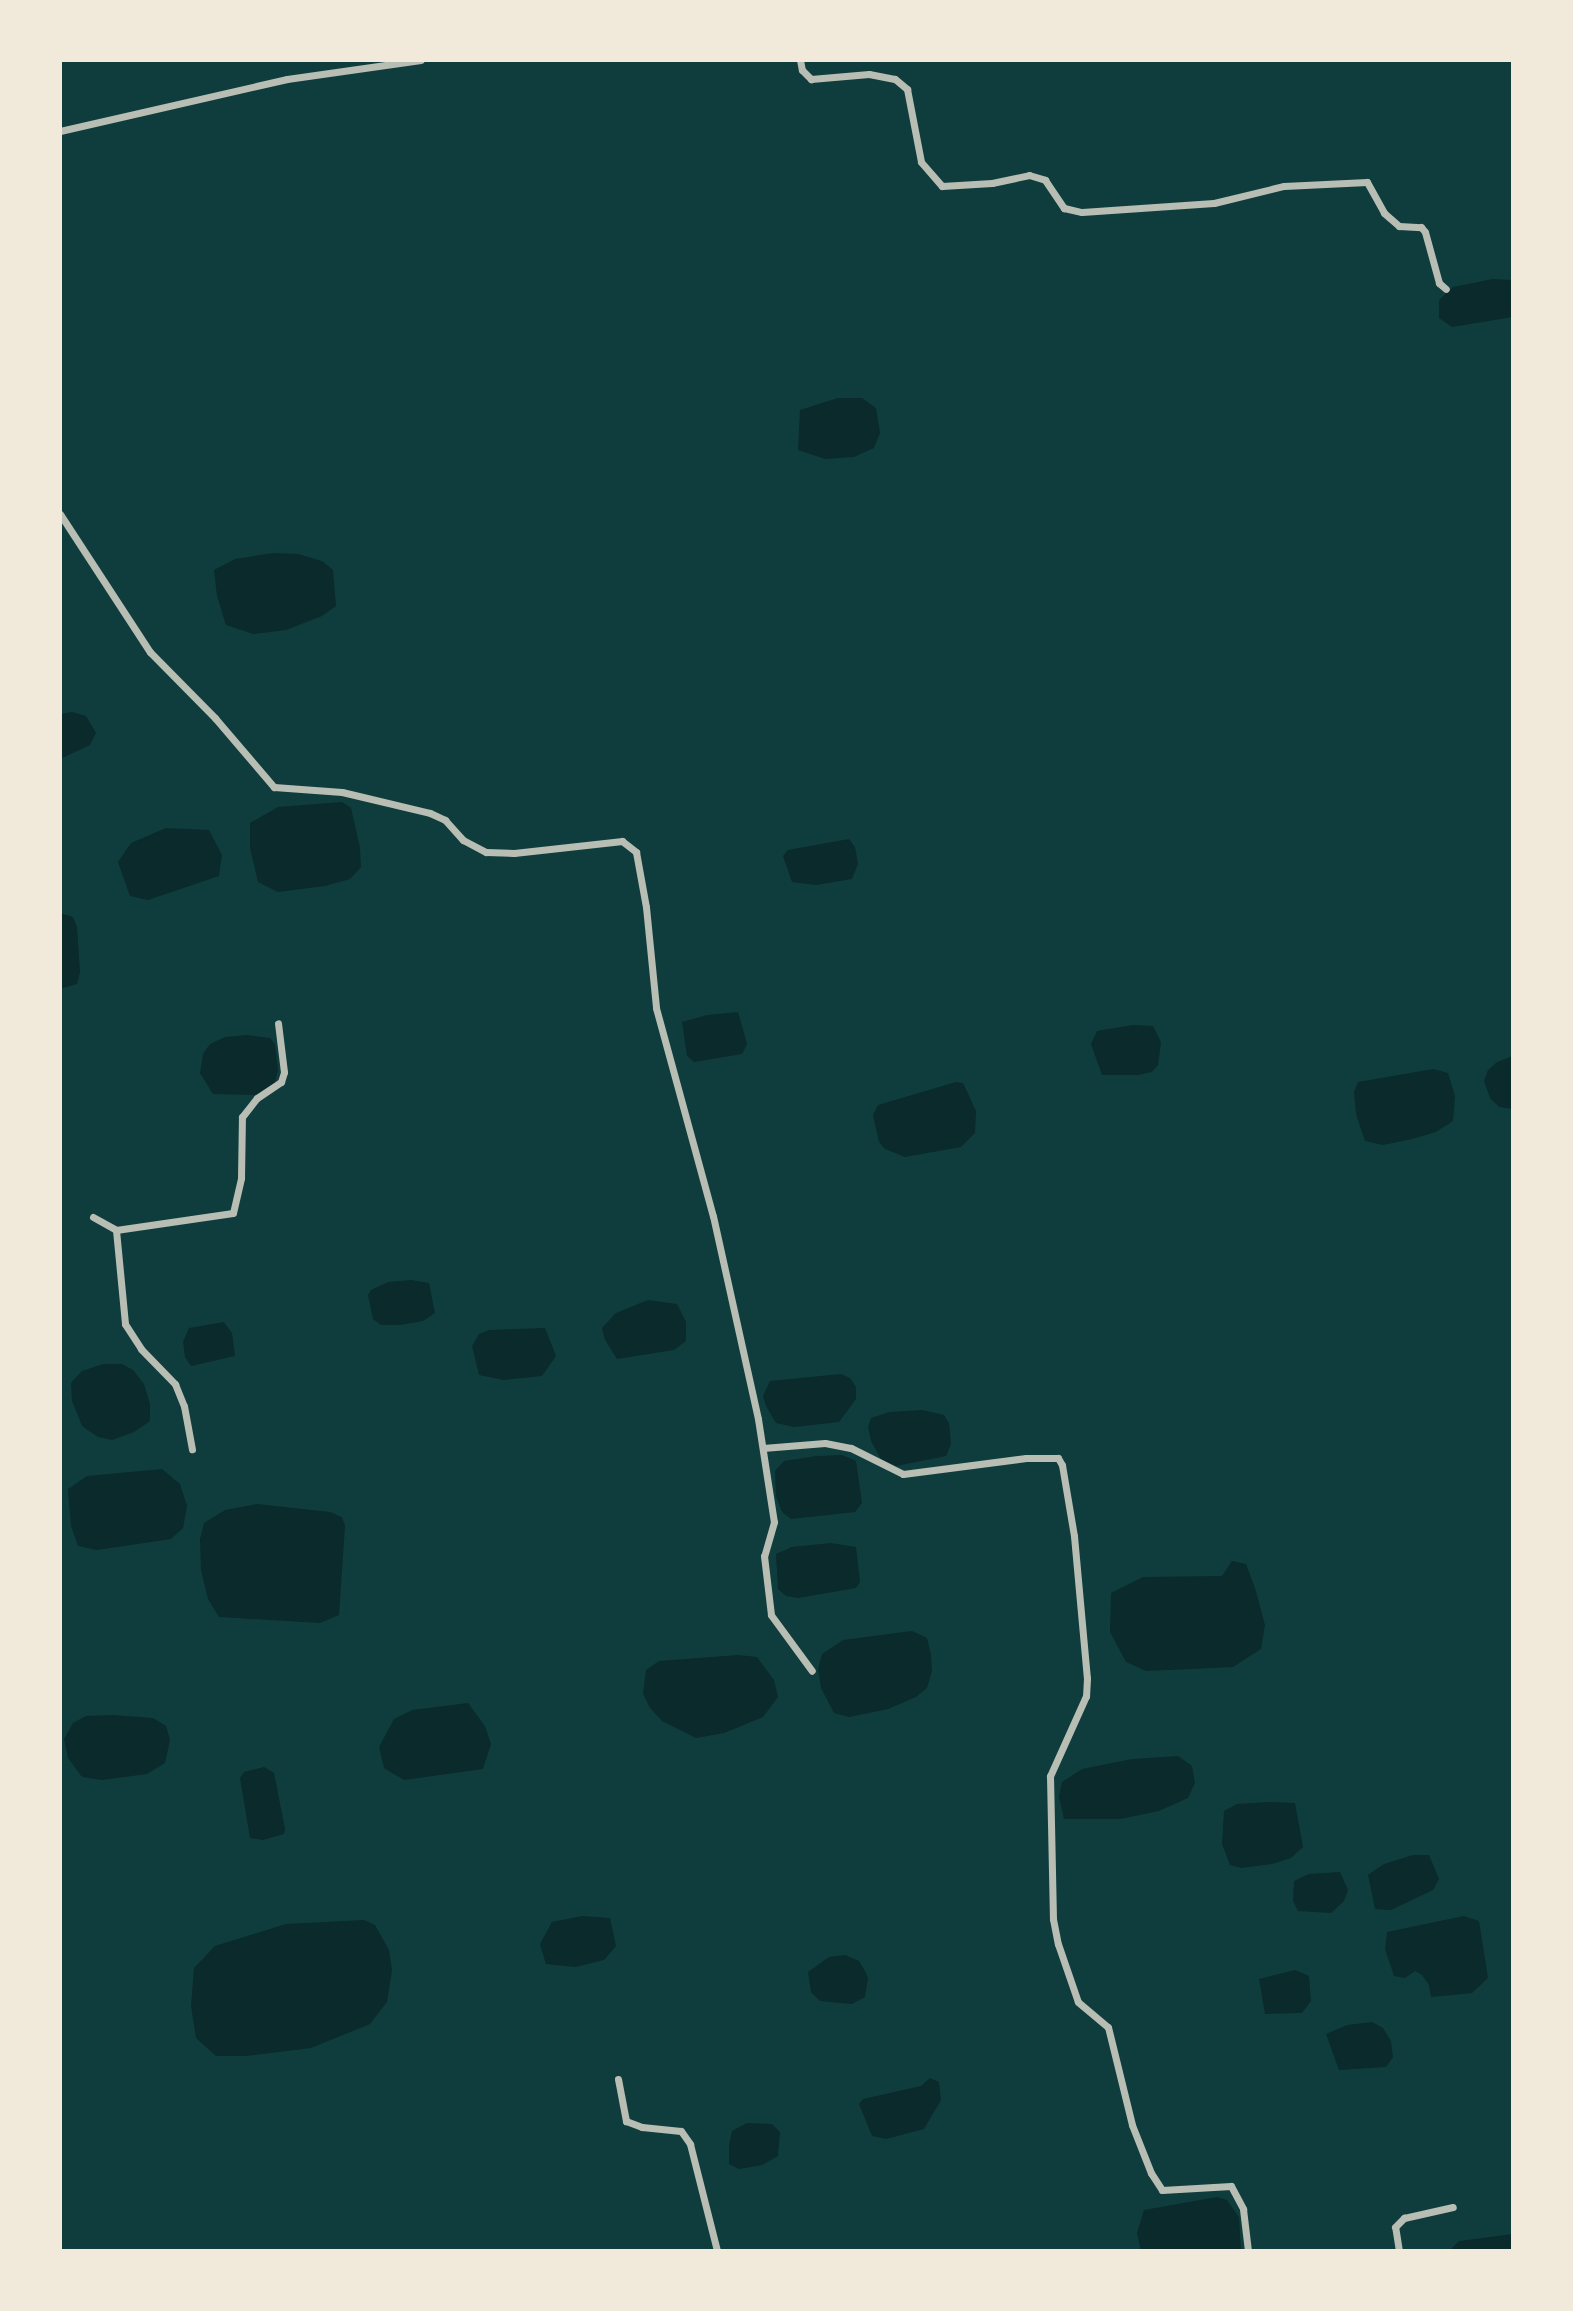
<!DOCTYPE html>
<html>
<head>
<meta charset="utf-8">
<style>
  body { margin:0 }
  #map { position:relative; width:1573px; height:2311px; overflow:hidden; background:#0f3d3e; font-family:"PT Sans Narrow",sans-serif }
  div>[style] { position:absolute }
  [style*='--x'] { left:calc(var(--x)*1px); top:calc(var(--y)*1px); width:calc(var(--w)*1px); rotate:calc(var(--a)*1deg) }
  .water>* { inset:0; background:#0a2a2b }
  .minor>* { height:7px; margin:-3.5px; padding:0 3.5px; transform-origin:3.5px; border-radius:3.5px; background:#b8beb3 }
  span { translate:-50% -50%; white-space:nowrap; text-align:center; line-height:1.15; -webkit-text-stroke:6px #f1e9da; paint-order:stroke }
  .frame { position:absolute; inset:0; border:62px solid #f1e9da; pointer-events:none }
</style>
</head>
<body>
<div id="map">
  <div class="water">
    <div style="clip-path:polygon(1493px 279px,1513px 280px,1513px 317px,1452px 327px,1439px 318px,1439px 300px,1453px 287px)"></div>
    <div style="clip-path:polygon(838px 398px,862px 398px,876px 408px,880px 433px,874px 448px,854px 457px,825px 459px,798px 450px,800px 410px)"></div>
    <div style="clip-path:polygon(273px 553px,298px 554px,322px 561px,333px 570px,336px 606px,322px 616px,286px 630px,253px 634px,226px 625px,217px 596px,214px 570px,235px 559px)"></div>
    <div style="clip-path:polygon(72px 712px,86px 716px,96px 733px,90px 745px,60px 759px,60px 714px)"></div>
    <div style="clip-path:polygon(342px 802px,351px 808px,360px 848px,361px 867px,350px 879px,325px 886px,278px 892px,258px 882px,250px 848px,250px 823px,278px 807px)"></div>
    <div style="clip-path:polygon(166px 828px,209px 830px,222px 855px,219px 876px,148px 900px,130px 896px,118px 862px,131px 843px)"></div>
    <div style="clip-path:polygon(849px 839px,855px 847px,858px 864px,852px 879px,816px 885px,792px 882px,783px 856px,788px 850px)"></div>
    <div style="clip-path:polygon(60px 913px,73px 917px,77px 927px,80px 972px,77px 984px,60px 989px)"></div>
    <div style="clip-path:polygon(738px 1012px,747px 1044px,742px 1054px,694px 1062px,687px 1056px,682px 1022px,707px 1015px)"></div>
    <div style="clip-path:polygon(1133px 1025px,1153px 1026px,1161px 1042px,1158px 1065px,1152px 1072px,1138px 1075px,1102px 1075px,1091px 1044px,1097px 1031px)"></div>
    <div style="clip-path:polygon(247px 1035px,270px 1038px,275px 1044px,278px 1070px,274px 1086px,255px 1095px,213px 1094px,200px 1073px,203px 1054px,210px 1044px,225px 1037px)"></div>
    <div style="clip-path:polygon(1513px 1056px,1513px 1109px,1499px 1107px,1490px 1098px,1484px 1081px,1488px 1070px,1497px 1062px)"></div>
    <div style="clip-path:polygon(1433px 1069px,1448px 1073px,1455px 1096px,1453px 1121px,1436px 1132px,1412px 1139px,1383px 1145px,1365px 1141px,1356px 1114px,1354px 1092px,1358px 1082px)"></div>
    <div style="clip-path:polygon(956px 1082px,963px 1083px,976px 1111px,975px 1133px,961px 1147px,905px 1157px,885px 1149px,879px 1142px,873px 1115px,878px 1105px)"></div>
    <div style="clip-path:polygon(411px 1280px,429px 1283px,435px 1313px,423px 1321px,400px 1325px,381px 1325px,373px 1319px,368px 1295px,371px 1290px,388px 1282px)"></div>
    <div style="clip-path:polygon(648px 1300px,677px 1304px,686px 1322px,686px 1341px,674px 1350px,617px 1359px,605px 1340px,602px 1328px,616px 1313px)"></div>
    <div style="clip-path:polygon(224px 1322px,232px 1333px,235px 1356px,191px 1366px,185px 1357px,183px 1342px,189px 1328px)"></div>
    <div style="clip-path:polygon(545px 1328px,556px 1356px,542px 1376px,504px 1380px,479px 1375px,472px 1346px,479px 1334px,489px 1330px)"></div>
    <div style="clip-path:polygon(103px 1364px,122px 1364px,133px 1370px,144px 1384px,150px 1404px,150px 1421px,134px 1432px,112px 1440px,98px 1437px,82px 1426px,72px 1401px,71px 1383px,82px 1371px)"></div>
    <div style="clip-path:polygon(841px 1374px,850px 1378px,856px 1387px,856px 1399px,839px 1422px,794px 1427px,776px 1423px,766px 1406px,763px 1396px,770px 1381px)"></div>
    <div style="clip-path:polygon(922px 1410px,944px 1415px,949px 1423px,951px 1444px,946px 1456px,896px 1466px,881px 1459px,871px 1441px,868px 1427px,871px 1418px,890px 1412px)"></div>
    <div style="clip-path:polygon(816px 1456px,842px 1455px,856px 1461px,862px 1503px,855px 1512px,791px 1519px,782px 1512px,776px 1496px,775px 1471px,784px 1461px)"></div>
    <div style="clip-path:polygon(162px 1469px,180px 1484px,187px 1506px,183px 1528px,171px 1539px,97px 1550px,78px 1546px,71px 1526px,68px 1489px,87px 1476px)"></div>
    <div style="clip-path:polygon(257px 1504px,330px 1512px,342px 1517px,345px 1526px,339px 1615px,320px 1623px,219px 1617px,208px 1599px,201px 1570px,200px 1539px,204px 1523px,225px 1510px)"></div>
    <div style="clip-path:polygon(831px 1543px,856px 1547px,860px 1582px,856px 1588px,798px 1598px,786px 1596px,778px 1589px,776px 1554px,792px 1547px)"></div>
    <div style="clip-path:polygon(1232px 1561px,1246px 1564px,1255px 1588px,1265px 1625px,1261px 1649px,1233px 1667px,1146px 1671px,1126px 1662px,1110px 1632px,1111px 1593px,1143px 1577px,1222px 1576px)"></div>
    <div style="clip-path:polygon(912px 1631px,927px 1638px,931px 1655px,932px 1671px,927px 1688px,916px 1697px,888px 1709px,849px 1717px,834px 1713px,821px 1688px,818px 1669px,822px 1654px,843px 1640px)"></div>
    <div style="clip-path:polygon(738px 1655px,757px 1657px,774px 1680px,778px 1697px,763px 1717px,724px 1733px,696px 1738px,662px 1721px,650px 1708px,643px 1694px,646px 1670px,659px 1661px)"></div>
    <div style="clip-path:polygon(468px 1703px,485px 1726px,491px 1744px,483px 1769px,404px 1780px,384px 1768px,379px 1747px,394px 1719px,412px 1710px)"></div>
    <div style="clip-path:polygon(112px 1715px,153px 1718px,166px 1726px,170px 1740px,165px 1763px,147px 1774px,102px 1780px,82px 1777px,68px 1758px,64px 1739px,73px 1723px,86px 1716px)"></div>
    <div style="clip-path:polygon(1178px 1756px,1192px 1766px,1195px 1783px,1188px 1798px,1159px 1811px,1120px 1819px,1064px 1819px,1059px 1797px,1062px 1782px,1082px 1769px,1132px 1759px)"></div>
    <div style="clip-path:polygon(264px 1767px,274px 1773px,285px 1829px,284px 1834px,263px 1840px,250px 1838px,240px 1778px,244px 1772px)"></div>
    <div style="clip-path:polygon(1269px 1802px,1295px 1803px,1303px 1847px,1291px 1858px,1272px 1864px,1241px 1868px,1230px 1865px,1222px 1844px,1224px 1811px,1237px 1804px)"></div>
    <div style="clip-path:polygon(1413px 1855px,1429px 1855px,1439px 1879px,1433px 1890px,1391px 1910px,1375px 1909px,1368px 1875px,1384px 1864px)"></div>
    <div style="clip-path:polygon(1340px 1872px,1348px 1890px,1344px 1901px,1331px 1913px,1298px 1911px,1293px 1901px,1294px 1881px,1309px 1874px)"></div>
    <div style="clip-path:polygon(582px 1916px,610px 1918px,616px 1946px,604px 1960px,575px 1967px,546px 1964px,540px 1944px,552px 1922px)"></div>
    <div style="clip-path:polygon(1464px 1916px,1479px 1921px,1488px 1978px,1472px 1993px,1431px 1997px,1429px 1985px,1422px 1975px,1415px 1971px,1405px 1978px,1394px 1976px,1385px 1949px,1387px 1932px)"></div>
    <div style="clip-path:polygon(364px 1920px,375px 1925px,389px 1950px,392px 1970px,387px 2002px,370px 2024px,311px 2048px,246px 2056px,216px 2056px,196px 2038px,191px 2006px,194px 1968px,215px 1946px,286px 1924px)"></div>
    <div style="clip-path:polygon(845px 1955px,859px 1961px,865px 1971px,868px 1978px,865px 1997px,852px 2004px,820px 2001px,811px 1992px,808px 1972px,829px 1957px)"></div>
    <div style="clip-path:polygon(1295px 1970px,1309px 1976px,1311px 2001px,1302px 2013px,1265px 2014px,1259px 1979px)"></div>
    <div style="clip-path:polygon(1372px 2022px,1383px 2028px,1391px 2041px,1393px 2057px,1386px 2067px,1339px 2070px,1326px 2034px,1347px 2025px)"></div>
    <div style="clip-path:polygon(930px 2078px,939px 2082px,941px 2100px,924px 2129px,886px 2139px,872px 2136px,859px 2104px,863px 2099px,921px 2086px)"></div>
    <div style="clip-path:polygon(747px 2123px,772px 2124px,780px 2132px,778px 2156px,762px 2165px,739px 2169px,729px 2164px,729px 2145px,732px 2131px)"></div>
    <div style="clip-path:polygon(1217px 2197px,1227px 2200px,1239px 2217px,1241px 2251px,1141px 2251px,1137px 2233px,1144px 2210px)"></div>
    <div style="clip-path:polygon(1513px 2234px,1513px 2251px,1449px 2251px,1459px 2241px)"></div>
  </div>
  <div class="minor">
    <div style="--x:800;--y:60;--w:10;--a:79"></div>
    <div style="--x:802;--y:70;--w:13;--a:45"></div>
    <div style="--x:811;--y:79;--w:58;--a:-4.9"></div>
    <div style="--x:869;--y:74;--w:26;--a:11"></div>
    <div style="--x:895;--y:79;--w:16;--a:40"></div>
    <div style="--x:907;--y:89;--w:74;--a:79.1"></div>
    <div style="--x:921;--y:162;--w:32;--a:49"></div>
    <div style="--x:942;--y:186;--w:50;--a:-3.4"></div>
    <div style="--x:992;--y:183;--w:38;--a:-12"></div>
    <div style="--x:1029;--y:175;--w:17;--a:17"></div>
    <div style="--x:1045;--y:180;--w:34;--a:56"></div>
    <div style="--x:1064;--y:208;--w:18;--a:13"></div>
    <div style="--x:1082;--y:212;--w:132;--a:-3.9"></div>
    <div style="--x:1214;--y:203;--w:72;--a:-13.7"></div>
    <div style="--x:1284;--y:186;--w:83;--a:-2.8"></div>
    <div style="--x:1367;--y:182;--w:35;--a:61"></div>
    <div style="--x:1384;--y:213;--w:20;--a:41"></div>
    <div style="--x:1399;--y:226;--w:22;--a:3"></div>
    <div style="--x:1421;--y:227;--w:6;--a:51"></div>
    <div style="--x:1425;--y:232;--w:53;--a:74.6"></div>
    <div style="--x:1439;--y:283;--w:9;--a:41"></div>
    <div style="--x:60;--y:131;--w:233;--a:-12.9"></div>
    <div style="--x:287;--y:79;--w:135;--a:-8.1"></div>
    <div style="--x:60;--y:514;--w:165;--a:56.9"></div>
    <div style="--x:150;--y:652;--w:93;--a:45.4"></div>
    <div style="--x:215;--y:718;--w:91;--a:49.5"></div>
    <div style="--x:274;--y:787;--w:68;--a:4.2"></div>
    <div style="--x:342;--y:792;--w:90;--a:13.4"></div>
    <div style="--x:430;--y:813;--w:17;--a:25"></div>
    <div style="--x:445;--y:820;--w:27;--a:48"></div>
    <div style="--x:463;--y:840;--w:26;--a:28"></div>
    <div style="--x:486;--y:852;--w:28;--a:2"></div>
    <div style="--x:514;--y:853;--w:109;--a:-6.3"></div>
    <div style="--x:622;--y:841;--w:18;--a:38"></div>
    <div style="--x:636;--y:852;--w:56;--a:79.7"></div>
    <div style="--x:646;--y:907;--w:101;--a:84.3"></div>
    <div style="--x:656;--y:1008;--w:216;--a:74.7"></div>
    <div style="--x:713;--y:1216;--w:208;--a:77.5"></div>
    <div style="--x:758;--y:1419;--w:104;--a:81.2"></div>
    <div style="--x:774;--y:1522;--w:35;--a:106"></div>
    <div style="--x:764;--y:1556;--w:59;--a:83.2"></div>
    <div style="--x:771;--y:1615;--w:69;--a:53.8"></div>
    <div style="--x:93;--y:1217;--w:26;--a:29"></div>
    <div style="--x:116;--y:1230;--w:118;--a:-8.3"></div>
    <div style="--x:233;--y:1213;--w:36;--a:-77"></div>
    <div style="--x:241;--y:1178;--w:61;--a:-89.1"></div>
    <div style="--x:242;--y:1117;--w:24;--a:-52"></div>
    <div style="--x:257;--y:1098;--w:29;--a:-34"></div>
    <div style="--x:281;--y:1082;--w:10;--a:-73"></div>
    <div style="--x:284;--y:1072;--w:49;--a:-97"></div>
    <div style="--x:116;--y:1230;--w:94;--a:84.5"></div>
    <div style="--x:125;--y:1324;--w:30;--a:57"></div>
    <div style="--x:141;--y:1349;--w:49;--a:45.8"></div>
    <div style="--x:175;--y:1384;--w:24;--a:68"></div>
    <div style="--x:184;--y:1406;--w:44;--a:79.5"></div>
    <div style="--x:763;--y:1448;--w:62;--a:-4.6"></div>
    <div style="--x:825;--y:1443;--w:26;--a:11"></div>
    <div style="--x:851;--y:1448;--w:58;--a:26.6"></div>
    <div style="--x:903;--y:1474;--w:124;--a:-7.4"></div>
    <div style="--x:1026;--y:1458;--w:32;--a:0"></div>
    <div style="--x:1058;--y:1458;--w:8;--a:60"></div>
    <div style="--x:1062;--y:1465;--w:72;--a:80.4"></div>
    <div style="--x:1074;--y:1536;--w:143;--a:84.8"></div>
    <div style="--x:1087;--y:1678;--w:18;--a:93"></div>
    <div style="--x:1086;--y:1696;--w:88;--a:114.2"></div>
    <div style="--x:1050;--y:1776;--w:143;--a:88.8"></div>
    <div style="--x:1053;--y:1919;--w:25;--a:79"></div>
    <div style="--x:1058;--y:1944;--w:61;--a:71"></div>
    <div style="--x:1078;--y:2002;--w:39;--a:40"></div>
    <div style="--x:1108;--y:2027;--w:101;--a:76.2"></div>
    <div style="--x:1132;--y:2125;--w:52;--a:68.4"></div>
    <div style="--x:1151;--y:2173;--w:20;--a:57"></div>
    <div style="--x:1162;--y:2190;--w:69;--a:-3.3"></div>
    <div style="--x:1231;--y:2186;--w:26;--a:62"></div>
    <div style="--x:1243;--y:2209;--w:42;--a:83.2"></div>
    <div style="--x:618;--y:2079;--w:43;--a:79.2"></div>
    <div style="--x:626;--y:2121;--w:17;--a:21"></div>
    <div style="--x:642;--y:2127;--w:39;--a:6"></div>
    <div style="--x:681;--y:2131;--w:16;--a:55"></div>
    <div style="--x:690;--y:2144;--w:110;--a:75.8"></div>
    <div style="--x:1399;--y:2251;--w:24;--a:-99"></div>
    <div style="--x:1395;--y:2227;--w:13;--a:-45"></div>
    <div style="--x:1404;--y:2218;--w:50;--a:-12.7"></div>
  </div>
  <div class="frame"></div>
</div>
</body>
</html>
